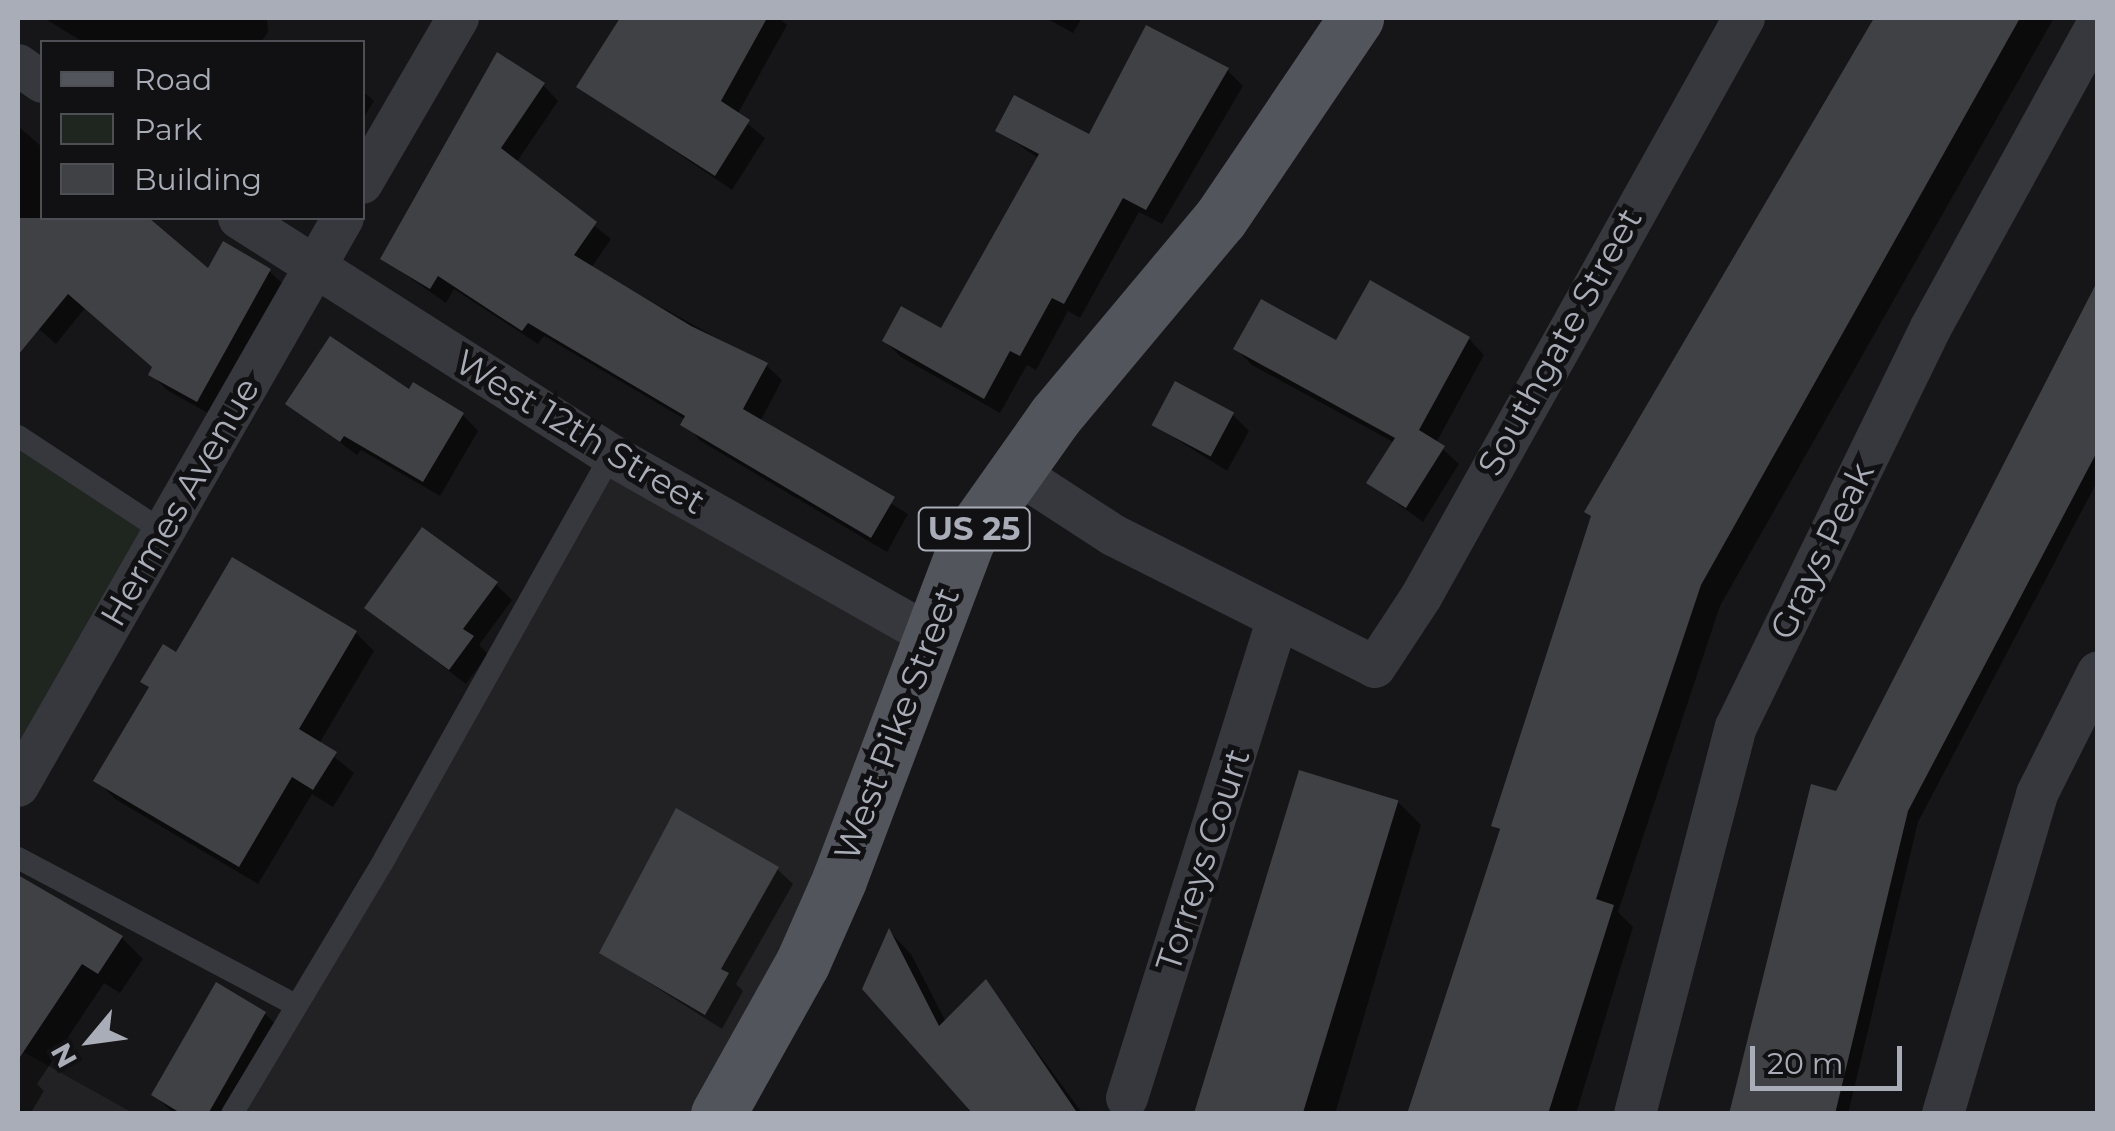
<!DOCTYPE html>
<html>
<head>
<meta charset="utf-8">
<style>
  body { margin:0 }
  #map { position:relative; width:2115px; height:1131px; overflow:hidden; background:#161618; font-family:Montserrat,sans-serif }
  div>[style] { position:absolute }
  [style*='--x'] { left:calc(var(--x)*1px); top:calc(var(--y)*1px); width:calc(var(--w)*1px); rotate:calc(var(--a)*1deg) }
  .built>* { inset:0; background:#222225 }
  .green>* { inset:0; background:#1e261f }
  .shadow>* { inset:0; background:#0007 }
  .building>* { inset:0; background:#404145; transform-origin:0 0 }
  .lane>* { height:22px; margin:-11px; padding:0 11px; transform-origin:11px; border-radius:11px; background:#37383d }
  .street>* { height:42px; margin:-21px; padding:0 21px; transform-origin:21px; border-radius:21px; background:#37383d }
  .primary>* { height:55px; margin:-27.5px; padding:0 27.5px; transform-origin:27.5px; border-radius:27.5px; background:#53555c }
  span { translate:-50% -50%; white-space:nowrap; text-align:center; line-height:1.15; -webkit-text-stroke:10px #111113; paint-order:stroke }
  .shield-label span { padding:2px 8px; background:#111113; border:2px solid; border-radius:8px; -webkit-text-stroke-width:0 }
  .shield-label { font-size:32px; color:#a8adb8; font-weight:700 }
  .street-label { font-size:35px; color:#a8adb8 }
  .frame { position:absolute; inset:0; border:20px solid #a8adb8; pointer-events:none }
  .legend { position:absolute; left:40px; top:40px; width:325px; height:180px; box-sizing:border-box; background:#111113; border:2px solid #4d4f55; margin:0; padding:12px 18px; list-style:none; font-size:30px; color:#a8adb8 }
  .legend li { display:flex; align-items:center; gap:20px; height:50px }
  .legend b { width:50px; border:2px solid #4d4f55 }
  .north { position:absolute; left:40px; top:991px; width:100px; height:100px; -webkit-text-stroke:8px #111113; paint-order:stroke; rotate:241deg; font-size:28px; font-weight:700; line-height:40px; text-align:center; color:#a8adb8 }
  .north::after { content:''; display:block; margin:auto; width:35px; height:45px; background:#a8adb8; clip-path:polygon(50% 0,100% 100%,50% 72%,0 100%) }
  .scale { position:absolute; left:1750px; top:1046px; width:152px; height:45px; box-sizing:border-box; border:5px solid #a8adb8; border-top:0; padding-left:12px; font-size:30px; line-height:35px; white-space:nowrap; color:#a8adb8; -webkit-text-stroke:8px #111113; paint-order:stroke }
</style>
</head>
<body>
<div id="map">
  <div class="built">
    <div style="clip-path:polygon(611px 455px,928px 634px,718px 1113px,232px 1114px)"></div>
    <div style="clip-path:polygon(18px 1049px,133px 1113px,18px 1113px)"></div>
  </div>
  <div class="green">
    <div style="clip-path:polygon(18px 436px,164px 532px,18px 786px)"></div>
  </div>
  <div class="shadow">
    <div style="clip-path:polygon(44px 18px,267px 18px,268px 32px,261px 42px,83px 42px)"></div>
    <div style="clip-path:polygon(623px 18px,779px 18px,787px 25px,737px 115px,765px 138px,732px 190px,579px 86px)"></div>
    <div style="clip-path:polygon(1046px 18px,1082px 18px,1073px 33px)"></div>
    <div style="clip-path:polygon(1878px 18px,2054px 18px,1720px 606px,1618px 912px,1633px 927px,1576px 1114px,1412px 1114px,1502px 833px,1494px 826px,1808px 142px)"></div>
    <div style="clip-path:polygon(1227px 70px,1243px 86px,1162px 224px,1139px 212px,1080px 318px,1068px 311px,1036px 370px,1027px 365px,1000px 413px,901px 357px,885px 341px,942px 332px,1039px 159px,998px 130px,1090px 137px)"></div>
    <div style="clip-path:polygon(543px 85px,558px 101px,516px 163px,611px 239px,591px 268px,766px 365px,782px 380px,760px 422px,908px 514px,887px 552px,699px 440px,686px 420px,544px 336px,538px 344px,454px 289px,446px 303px,383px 259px)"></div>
    <div style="clip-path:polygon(362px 90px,374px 101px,362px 120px)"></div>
    <div style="clip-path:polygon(18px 126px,42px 147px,42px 218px,127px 218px,209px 272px,269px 271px,285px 286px,213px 416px,167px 390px,151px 374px,155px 368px,85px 308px,56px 344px,18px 311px)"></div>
    <div style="clip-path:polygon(2098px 285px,2098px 480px,1918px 822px,1848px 1114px,1729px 1114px,1812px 787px,1837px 794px)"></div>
    <div style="clip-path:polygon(1469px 339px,1484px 355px,1436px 443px,1459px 464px,1423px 522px,1369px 483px,1395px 443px,1252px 365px,1236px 349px)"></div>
    <div style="clip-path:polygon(410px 393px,463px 415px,478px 431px,440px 496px,361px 450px,357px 455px,288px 404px)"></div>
    <div style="clip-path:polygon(1233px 415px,1249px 431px,1227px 471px,1154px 425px)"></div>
    <div style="clip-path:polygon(496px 584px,512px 600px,479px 645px,488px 654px,466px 684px,367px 608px)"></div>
    <div style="clip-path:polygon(356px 633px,374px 651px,319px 744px,354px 773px,333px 807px,312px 794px,258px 884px,115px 799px,97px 780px,151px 689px,143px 681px,177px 655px)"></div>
    <div style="clip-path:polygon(1398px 802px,1421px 825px,1335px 1114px,1202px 1114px)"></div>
    <div style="clip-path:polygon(777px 869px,793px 884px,736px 984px,743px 991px,722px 1029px,602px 953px)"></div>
    <div style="clip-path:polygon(18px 881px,122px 938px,143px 959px,120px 993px,104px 983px,37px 1084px,44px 1091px,30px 1114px,18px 1114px)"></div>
    <div style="clip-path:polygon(890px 932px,911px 954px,946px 1022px,986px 982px,1083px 1114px,977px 1114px)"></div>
    <div style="clip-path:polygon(265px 1014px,281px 1029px,233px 1114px,174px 1114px,154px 1095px)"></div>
  </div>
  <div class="building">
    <div style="clip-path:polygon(620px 18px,767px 18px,721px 101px,750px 120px,715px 176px,576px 87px)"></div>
    <div style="clip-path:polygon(1874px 18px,2020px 18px,1701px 585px,1596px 899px,1614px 905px,1548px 1114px,1407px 1114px,1500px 829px,1491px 826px,1591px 516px,1584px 512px)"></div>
    <div style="clip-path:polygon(1146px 25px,1229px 68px,1146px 210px,1123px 198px,1064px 304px,1052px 298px,1020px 356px,1010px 351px,984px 399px,882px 341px,901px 306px,941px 328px,1039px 154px,995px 131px,1014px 95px,1089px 134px)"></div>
    <div style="clip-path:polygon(497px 52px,545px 83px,501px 148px,597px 222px,574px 255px,691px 326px,768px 363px,743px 409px,895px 497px,871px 538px,680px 425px,685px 416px,528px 323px,522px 331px,438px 276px,430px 289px,380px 259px)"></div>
    <div style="clip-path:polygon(18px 218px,149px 218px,208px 268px,223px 241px,271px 269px,197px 402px,148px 375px,152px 367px,68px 294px,18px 355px)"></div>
    <div style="clip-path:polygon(1370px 280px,1470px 337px,1419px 430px,1445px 446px,1406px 508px,1366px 483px,1395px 438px,1233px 349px,1261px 299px,1336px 340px)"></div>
    <div style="clip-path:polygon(2098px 280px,2098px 450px,1908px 811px,1835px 1114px,1729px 1114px,1811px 784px,1836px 791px)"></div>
    <div style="clip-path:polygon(330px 336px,409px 389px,413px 382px,464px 413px,423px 482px,344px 436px,340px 442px,285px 404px)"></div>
    <div style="left:1175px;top:381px;width:67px;height:50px;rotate:28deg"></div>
    <div style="clip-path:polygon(422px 527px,498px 582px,463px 629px,474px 636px,449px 670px,364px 608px)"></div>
    <div style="clip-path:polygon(232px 557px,357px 631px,299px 729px,337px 752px,313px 790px,292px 777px,239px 867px,93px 781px,149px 687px,140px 682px,163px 644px,176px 652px)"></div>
    <div style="left:1299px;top:770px;width:104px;height:358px;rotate:17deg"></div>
    <div style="clip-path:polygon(676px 808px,779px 867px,721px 969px,729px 973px,705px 1015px,599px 953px)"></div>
    <div style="clip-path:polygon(18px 875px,123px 936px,98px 974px,82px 964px,18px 1060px)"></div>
    <div style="clip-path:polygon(889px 928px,939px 1026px,986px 979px,1078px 1114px,973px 1114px,862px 989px)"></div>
    <div style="clip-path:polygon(216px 982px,266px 1012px,208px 1114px,182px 1114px,151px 1095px)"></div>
  </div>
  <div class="lane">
    <div style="--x:18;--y:436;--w:175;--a:33.3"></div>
    <div style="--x:18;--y:858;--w:314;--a:27.9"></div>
    <div style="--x:232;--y:1114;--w:298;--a:-59.1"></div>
    <div style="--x:385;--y:858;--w:462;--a:-60.7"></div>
  </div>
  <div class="street">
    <div style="--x:18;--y:65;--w:29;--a:35"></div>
    <div style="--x:362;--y:183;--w:191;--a:-59.8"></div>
    <div style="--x:239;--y:218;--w:441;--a:32.5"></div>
    <div style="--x:611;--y:455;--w:364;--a:29.5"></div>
    <div style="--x:1013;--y:470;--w:119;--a:33"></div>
    <div style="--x:1113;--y:535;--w:293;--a:26.7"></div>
    <div style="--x:1375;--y:667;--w:84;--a:-56.7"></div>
    <div style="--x:1421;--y:597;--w:663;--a:-60.84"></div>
    <div style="--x:18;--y:786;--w:654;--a:-60.22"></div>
    <div style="--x:1127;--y:1098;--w:500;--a:-72.54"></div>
    <div style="--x:1635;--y:1114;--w:400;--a:-75.4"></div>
    <div style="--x:1736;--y:727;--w:443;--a:-64"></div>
    <div style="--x:1930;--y:329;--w:348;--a:-61.2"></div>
    <div style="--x:1943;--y:1114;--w:334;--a:-73.6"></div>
    <div style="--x:2037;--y:794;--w:136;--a:-63.4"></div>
  </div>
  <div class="primary">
    <div style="--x:718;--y:1114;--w:172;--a:-60.8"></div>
    <div style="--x:802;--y:964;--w:92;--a:-66.2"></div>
    <div style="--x:839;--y:880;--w:365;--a:-69.3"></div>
    <div style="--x:968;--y:539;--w:151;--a:-54.7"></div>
    <div style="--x:1055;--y:416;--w:257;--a:-50.1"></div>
    <div style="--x:1220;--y:219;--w:243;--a:-55.9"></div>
  </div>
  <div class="shield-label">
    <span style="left:974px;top:529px">US 25</span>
  </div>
  <div class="street-label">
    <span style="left:1560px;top:342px;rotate:-61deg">Southgate Street</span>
    <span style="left:580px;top:432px;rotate:31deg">West 12th Street</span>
    <span style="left:180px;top:502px;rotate:-60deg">Hermes Avenue</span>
    <span style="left:1822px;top:551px;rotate:-64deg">Grays Peak</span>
    <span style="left:897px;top:724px;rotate:-69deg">West Pike Street</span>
    <span style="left:1203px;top:860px;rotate:-72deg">Torreys Court</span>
  </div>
  <div class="frame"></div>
  <ul class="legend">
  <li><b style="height:12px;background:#53555c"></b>Road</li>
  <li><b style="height:28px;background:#1e261f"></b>Park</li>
  <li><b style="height:28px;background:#404145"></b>Building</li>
  </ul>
  <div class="north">N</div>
  <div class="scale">20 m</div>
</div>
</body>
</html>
